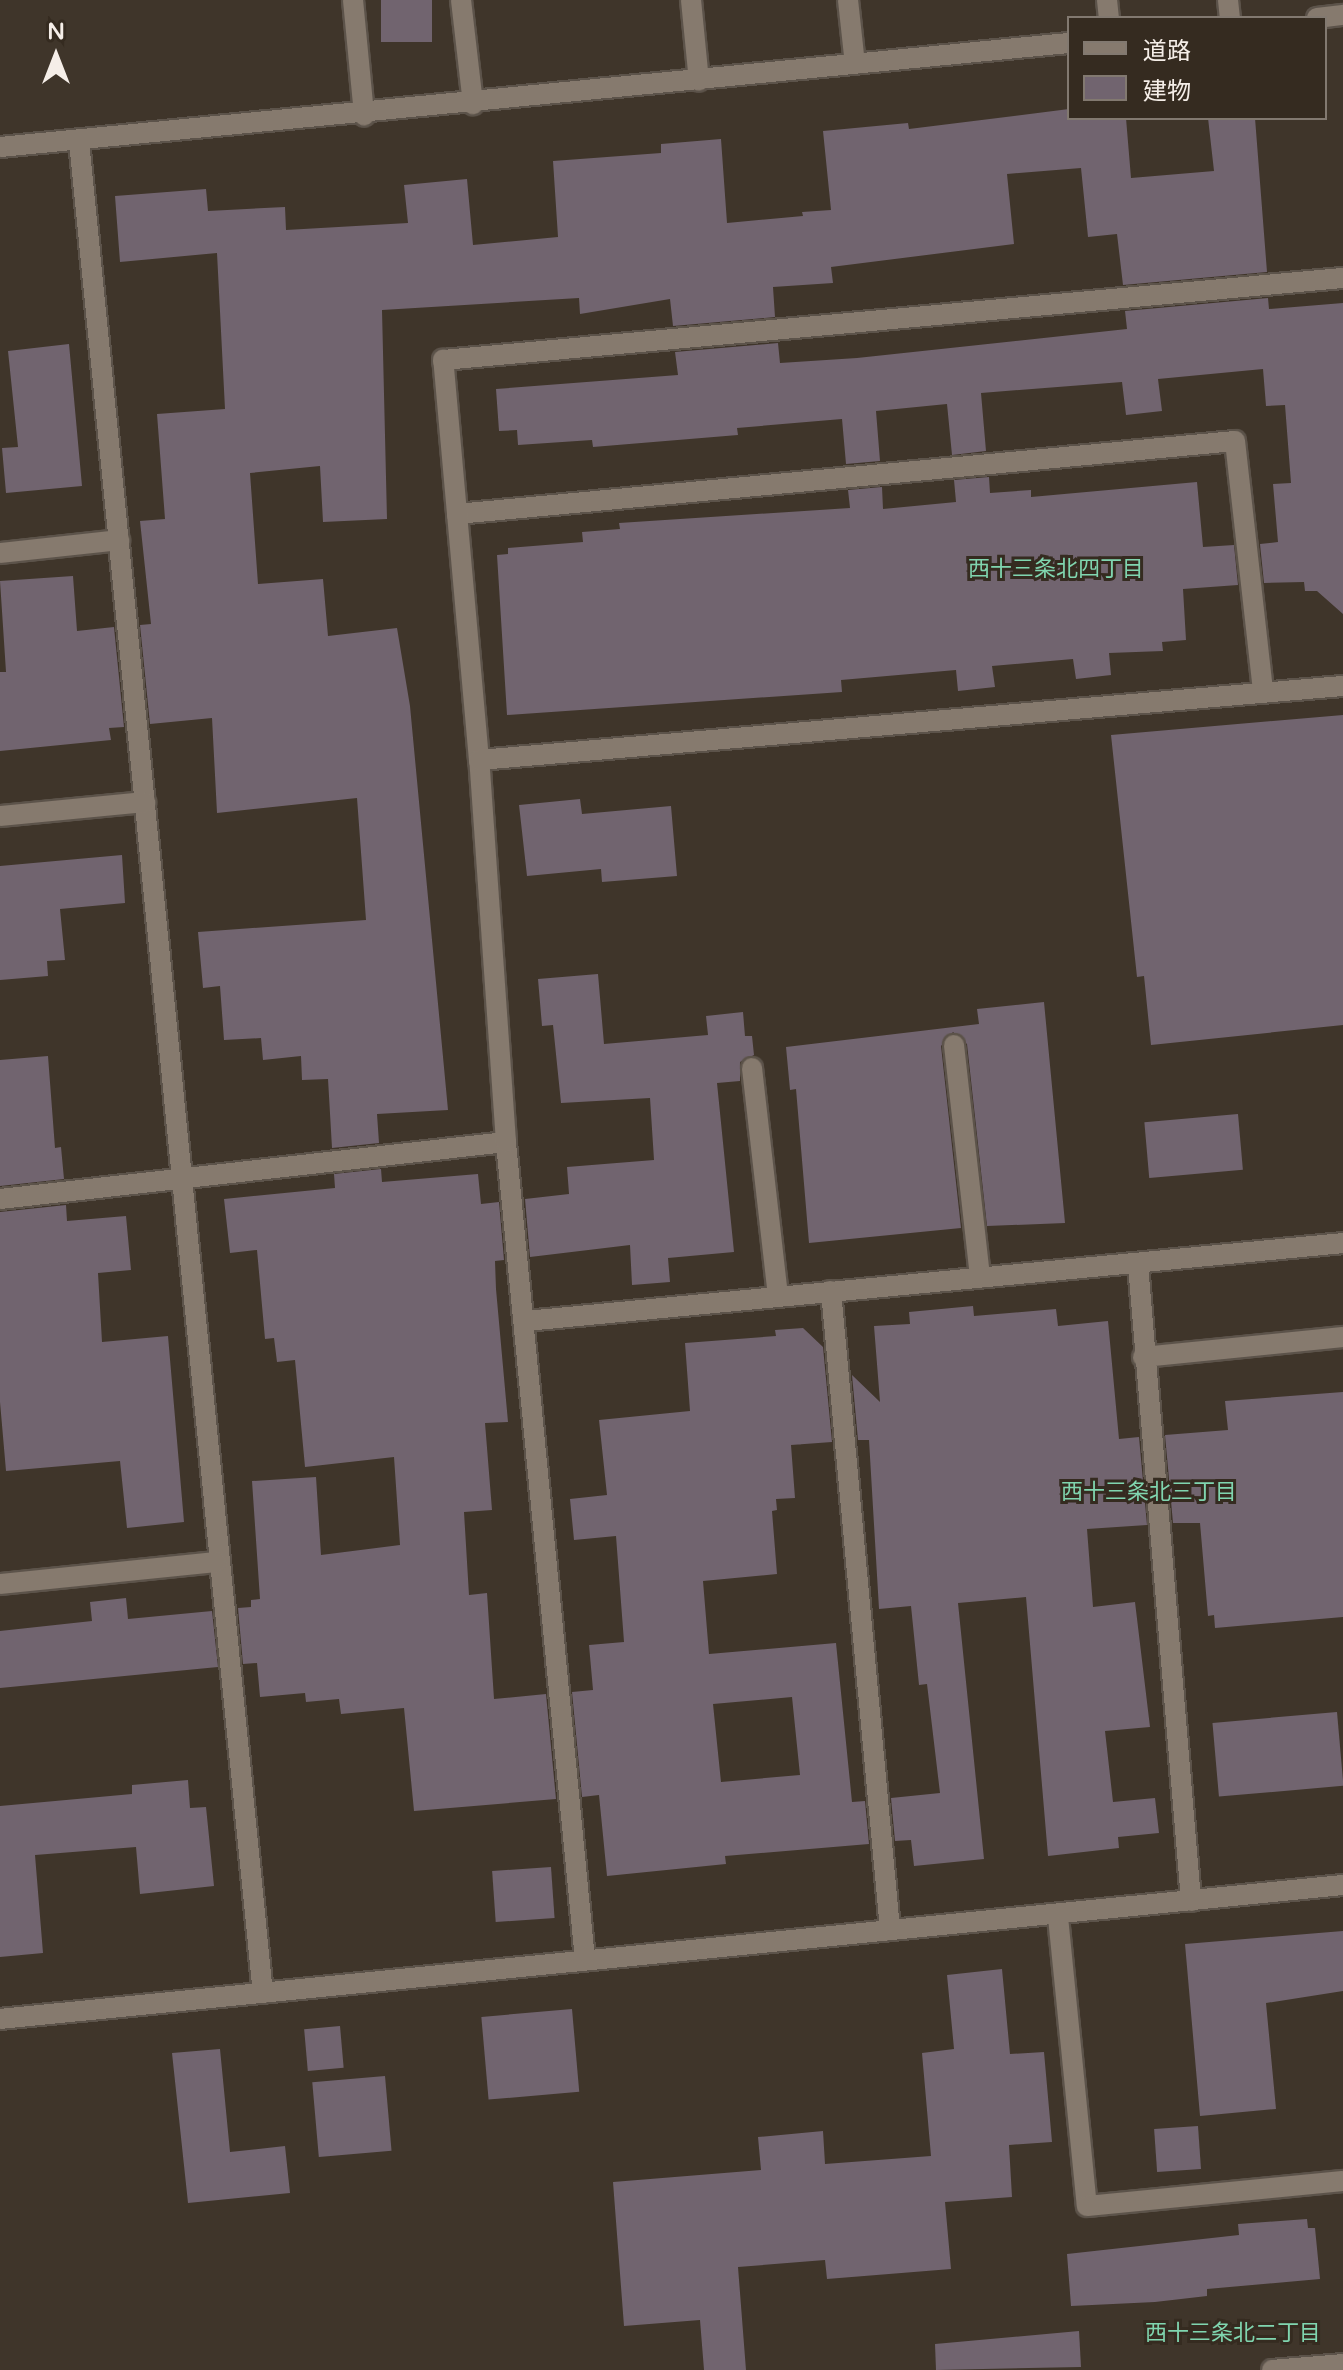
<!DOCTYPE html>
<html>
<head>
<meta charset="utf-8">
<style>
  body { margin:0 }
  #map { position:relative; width:1343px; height:2370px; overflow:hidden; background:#3f352a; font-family:"Varela Round","Noto Sans JP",sans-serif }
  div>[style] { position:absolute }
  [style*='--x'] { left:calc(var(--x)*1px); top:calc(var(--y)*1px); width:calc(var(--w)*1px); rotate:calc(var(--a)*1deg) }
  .building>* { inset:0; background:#71646f; transform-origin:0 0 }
  .roads { filter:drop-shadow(2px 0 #5c534a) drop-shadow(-2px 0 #5c534a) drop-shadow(0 2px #5c534a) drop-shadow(0 -2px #5c534a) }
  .service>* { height:20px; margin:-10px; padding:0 10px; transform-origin:10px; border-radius:10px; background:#867a6e }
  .minor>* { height:20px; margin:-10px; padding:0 10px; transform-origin:10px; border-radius:10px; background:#867a6e }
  span { translate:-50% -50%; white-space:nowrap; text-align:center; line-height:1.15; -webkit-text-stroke:6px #352b20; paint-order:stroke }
  .neighbourhood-label { font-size:22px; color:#80d5af }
  .legend { position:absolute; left:1067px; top:16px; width:260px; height:104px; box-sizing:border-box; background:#352b20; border:2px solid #827970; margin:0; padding:10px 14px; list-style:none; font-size:24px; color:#f5eee8 }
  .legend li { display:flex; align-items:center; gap:16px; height:40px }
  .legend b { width:40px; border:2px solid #827970 }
  .north { position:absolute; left:16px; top:16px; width:80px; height:80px; -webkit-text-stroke:6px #352b20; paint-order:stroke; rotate:0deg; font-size:22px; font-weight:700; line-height:32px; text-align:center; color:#f5eee8 }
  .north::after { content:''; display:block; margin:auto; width:28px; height:36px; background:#f5eee8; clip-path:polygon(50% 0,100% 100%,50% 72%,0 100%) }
</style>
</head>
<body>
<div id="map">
  <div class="building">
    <div style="left:381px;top:0;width:51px;height:42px"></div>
    <div style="clip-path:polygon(1069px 109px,1069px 118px,1126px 118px,1131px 178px,1214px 171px,1208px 118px,1255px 118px,1267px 272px,1123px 285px,1117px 234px,1088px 237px,1081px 168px,1007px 174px,1014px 244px,831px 267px,833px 283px,773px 287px,775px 317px,673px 326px,670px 299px,580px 314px,579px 298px,382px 310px,387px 519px,323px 522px,320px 466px,250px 473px,258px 584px,323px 579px,328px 636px,397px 628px,410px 706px,448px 1110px,377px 1114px,379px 1143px,332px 1148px,328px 1079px,302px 1080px,301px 1056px,263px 1060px,261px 1038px,224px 1040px,220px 986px,203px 988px,198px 932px,366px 920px,357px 798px,217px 813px,212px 718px,150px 724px,140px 625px,151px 624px,140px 521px,165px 519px,157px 414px,225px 409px,217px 253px,120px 262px,115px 196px,206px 189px,208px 211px,285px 207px,286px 230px,408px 223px,404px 185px,467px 179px,473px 245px,558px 237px,553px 161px,661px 153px,661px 144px,721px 139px,727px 223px,803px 216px,802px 212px,831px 210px,823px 131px,908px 123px,909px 129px)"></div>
    <div style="clip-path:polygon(1268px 298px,1269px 309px,1343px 303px,1343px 614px,1317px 591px,1305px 591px,1304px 582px,1264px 583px,1260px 544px,1278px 542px,1273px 484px,1291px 483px,1285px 405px,1266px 406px,1263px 369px,1158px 379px,1162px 411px,1126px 415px,1122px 382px,981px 393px,986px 451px,952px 455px,947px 404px,876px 411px,880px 461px,846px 464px,842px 419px,737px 428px,738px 435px,593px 447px,592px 440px,518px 445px,517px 430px,499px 431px,496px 389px,678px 375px,675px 352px,778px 343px,780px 363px,857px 358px,1127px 329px,1125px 311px)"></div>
    <div style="clip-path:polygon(69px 344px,82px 486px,6px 493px,2px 448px,18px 447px,8px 351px)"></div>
    <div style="clip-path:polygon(989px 477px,990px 493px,1031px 490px,1031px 497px,1197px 482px,1203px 547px,1234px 545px,1238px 585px,1183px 589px,1186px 640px,1162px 642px,1163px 651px,1109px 653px,1111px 675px,1076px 679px,1073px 659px,992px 666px,995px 687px,958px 691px,956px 670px,841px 680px,842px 692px,507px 715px,497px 555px,508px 554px,508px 548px,583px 542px,582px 532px,620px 529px,619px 523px,850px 508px,848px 490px,882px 487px,883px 509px,956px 502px,954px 480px)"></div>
    <div style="clip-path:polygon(73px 576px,77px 631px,114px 627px,124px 727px,109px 728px,111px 740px,0 751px,0 672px,6px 672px,0 581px)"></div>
    <div style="clip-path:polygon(1343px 715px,1343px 1025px,1151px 1045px,1144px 976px,1137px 977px,1111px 735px)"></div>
    <div style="clip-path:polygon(580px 799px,582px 814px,671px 806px,677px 876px,602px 882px,601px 869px,527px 876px,519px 805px)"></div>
    <div style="clip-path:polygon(122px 855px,125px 903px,60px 909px,65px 960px,47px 961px,48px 976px,0 980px,0 866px)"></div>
    <div style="clip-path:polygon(598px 974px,604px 1044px,708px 1035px,706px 1016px,743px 1012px,745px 1036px,752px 1036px,754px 1055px,740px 1062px,740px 1081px,717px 1083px,734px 1252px,668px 1258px,670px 1282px,632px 1285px,630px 1245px,530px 1257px,525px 1199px,569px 1194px,567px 1167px,654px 1160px,650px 1098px,561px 1103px,553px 1025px,542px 1026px,538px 979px)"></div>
    <div style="clip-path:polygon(1044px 1002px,1065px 1223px,987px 1226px,967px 1044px,953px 1032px,941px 1046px,961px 1228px,809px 1243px,796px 1089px,790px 1090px,786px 1047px,979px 1024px,977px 1009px)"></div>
    <div style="clip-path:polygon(48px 1056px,55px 1148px,61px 1147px,64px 1179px,0 1186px,0 1060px)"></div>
    <div style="left:1238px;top:1114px;width:56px;height:94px;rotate:85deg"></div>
    <div style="clip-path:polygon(381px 1169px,382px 1182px,478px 1174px,481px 1204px,499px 1202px,504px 1260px,495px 1261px,496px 1289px,508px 1422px,485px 1423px,492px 1510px,464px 1512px,469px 1595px,487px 1593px,494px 1699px,546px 1694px,556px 1799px,414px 1811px,404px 1708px,341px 1714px,339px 1699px,306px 1702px,305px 1693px,260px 1697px,257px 1663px,243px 1664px,238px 1608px,251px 1607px,251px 1600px,260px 1599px,252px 1481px,316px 1477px,321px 1555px,400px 1545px,394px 1457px,305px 1467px,295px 1360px,277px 1362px,274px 1338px,265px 1339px,257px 1250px,230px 1253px,224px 1199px,335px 1188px,334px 1174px)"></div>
    <div style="clip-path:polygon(66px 1205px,67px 1221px,126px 1216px,131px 1270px,98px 1273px,102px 1342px,168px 1336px,184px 1522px,127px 1528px,120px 1461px,6px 1471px,0 1402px,0 1212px)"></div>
    <div style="clip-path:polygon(973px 1306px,974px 1316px,1056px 1309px,1058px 1326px,1108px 1321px,1119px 1439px,1139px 1437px,1147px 1525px,1087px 1529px,1093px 1607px,1135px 1602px,1150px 1727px,1105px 1731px,1113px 1802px,1155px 1798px,1159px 1833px,1118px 1837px,1119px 1848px,1048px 1856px,1026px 1597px,958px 1603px,984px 1859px,914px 1866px,911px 1840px,895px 1841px,891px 1798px,940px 1793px,927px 1684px,919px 1685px,911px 1606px,879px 1609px,869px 1440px,858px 1440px,852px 1375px,880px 1402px,874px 1326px,910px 1324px,909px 1312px)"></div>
    <div style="clip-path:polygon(evenodd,803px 1328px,823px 1347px,832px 1442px,791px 1445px,795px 1498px,776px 1499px,777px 1510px,772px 1511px,777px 1574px,703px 1581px,709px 1654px,836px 1643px,852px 1802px,865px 1801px,869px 1844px,725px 1856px,726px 1864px,607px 1876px,599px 1795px,582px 1797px,572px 1692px,593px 1690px,589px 1645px,624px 1642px,616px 1536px,574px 1540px,570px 1499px,607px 1495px,599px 1420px,690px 1411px,685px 1343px,776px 1336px,775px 1330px,803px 1328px,792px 1697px,800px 1775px,721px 1782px,713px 1704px,792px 1697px)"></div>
    <div style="clip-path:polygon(1343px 1392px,1343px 1617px,1215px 1628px,1214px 1615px,1208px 1616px,1200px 1523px,1173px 1523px,1165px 1435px,1228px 1430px,1225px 1401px)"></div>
    <div style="clip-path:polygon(126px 1598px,128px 1619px,212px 1611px,218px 1667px,0 1688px,0 1631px,92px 1621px,90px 1602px)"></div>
    <div style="left:1337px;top:1712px;width:74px;height:125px;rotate:85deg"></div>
    <div style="clip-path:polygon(188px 1780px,190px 1808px,206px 1807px,214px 1886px,140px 1894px,136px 1847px,35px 1855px,43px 1953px,0 1957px,0 1806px,132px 1794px,132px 1785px)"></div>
    <div style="left:551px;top:1867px;width:51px;height:59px;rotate:86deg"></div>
    <div style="clip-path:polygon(1343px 1931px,1343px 1991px,1266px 2003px,1276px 2109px,1200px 2116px,1185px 1944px)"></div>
    <div style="clip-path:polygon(1002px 1969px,1010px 2054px,1044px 2052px,1052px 2142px,1009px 2145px,1012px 2197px,945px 2202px,951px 2269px,827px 2279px,825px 2260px,738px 2267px,746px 2370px,704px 2370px,700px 2320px,624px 2326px,613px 2182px,761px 2170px,758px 2137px,823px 2131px,825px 2164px,931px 2156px,922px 2053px,954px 2049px,947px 1975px)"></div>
    <div style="left:572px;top:2009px;width:83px;height:91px;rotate:85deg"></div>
    <div style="left:340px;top:2026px;width:42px;height:36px;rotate:85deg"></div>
    <div style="clip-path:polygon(220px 2049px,230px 2152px,285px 2146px,290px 2193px,188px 2203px,172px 2053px)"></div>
    <div style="left:385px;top:2076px;width:75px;height:73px;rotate:85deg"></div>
    <div style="left:1198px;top:2126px;width:43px;height:44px;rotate:86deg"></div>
    <div style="clip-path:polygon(1307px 2219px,1308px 2228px,1315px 2228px,1320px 2279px,1207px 2289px,1207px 2296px,1155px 2302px,1071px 2306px,1067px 2254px,1239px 2235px,1238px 2224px)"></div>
    <div style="clip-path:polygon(1079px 2331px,1081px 2367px,936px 2370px,935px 2344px)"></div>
  </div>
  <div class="roads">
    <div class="service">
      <div style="--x:461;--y:0;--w:105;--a:83.4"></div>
      <div style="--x:691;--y:0;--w:81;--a:84.4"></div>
      <div style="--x:848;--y:0;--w:64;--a:83.8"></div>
      <div style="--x:1107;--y:0;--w:18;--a:84"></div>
      <div style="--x:1228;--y:0;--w:18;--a:84"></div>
      <div style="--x:0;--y:553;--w:120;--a:-6.2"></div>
      <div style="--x:954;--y:1045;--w:234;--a:83.6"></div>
      <div style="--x:752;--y:1068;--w:229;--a:83.5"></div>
      <div style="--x:1143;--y:1357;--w:201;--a:-5.7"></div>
    </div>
    <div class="minor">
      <div style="--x:353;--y:0;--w:116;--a:84.5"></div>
      <div style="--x:1317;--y:18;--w:26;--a:-7"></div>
      <div style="--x:79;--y:141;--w:1861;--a:84.33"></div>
      <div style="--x:0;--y:147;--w:1074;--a:-5.56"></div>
      <div style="--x:457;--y:514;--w:781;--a:-5.36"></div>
      <div style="--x:1235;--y:441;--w:252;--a:83.6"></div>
      <div style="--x:479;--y:760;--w:402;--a:-95.1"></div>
      <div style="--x:443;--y:360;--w:904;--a:-5.21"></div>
      <div style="--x:0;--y:816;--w:146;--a:-5.5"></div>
      <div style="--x:0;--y:1199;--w:509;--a:-6.43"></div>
      <div style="--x:1138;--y:1264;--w:639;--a:85.24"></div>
      <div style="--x:831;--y:1291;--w:642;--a:84.72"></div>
      <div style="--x:526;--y:1321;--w:821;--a:-5.45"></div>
      <div style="--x:0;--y:1584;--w:217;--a:-5.8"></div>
      <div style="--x:1058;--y:1917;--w:290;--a:84.3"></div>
      <div style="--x:1087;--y:2206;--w:257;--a:-5.6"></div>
      <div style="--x:585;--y:1960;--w:822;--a:-95.52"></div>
      <div style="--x:506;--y:1142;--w:383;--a:-94"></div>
      <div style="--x:479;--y:760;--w:867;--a:-4.9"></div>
      <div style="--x:0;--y:2019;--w:1350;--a:-5.7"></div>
      <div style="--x:1272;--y:2370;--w:71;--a:-4.8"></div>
    </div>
  </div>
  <div class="neighbourhood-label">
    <span style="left:1056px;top:570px">西十三条北四丁目</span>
    <span style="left:1149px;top:1493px">西十三条北三丁目</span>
    <span style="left:1233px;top:2334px">西十三条北二丁目</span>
  </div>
  <ul class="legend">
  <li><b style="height:10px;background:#867a6e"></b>道路</li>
  <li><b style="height:22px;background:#71646f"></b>建物</li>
  </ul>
  <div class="north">N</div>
</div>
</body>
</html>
